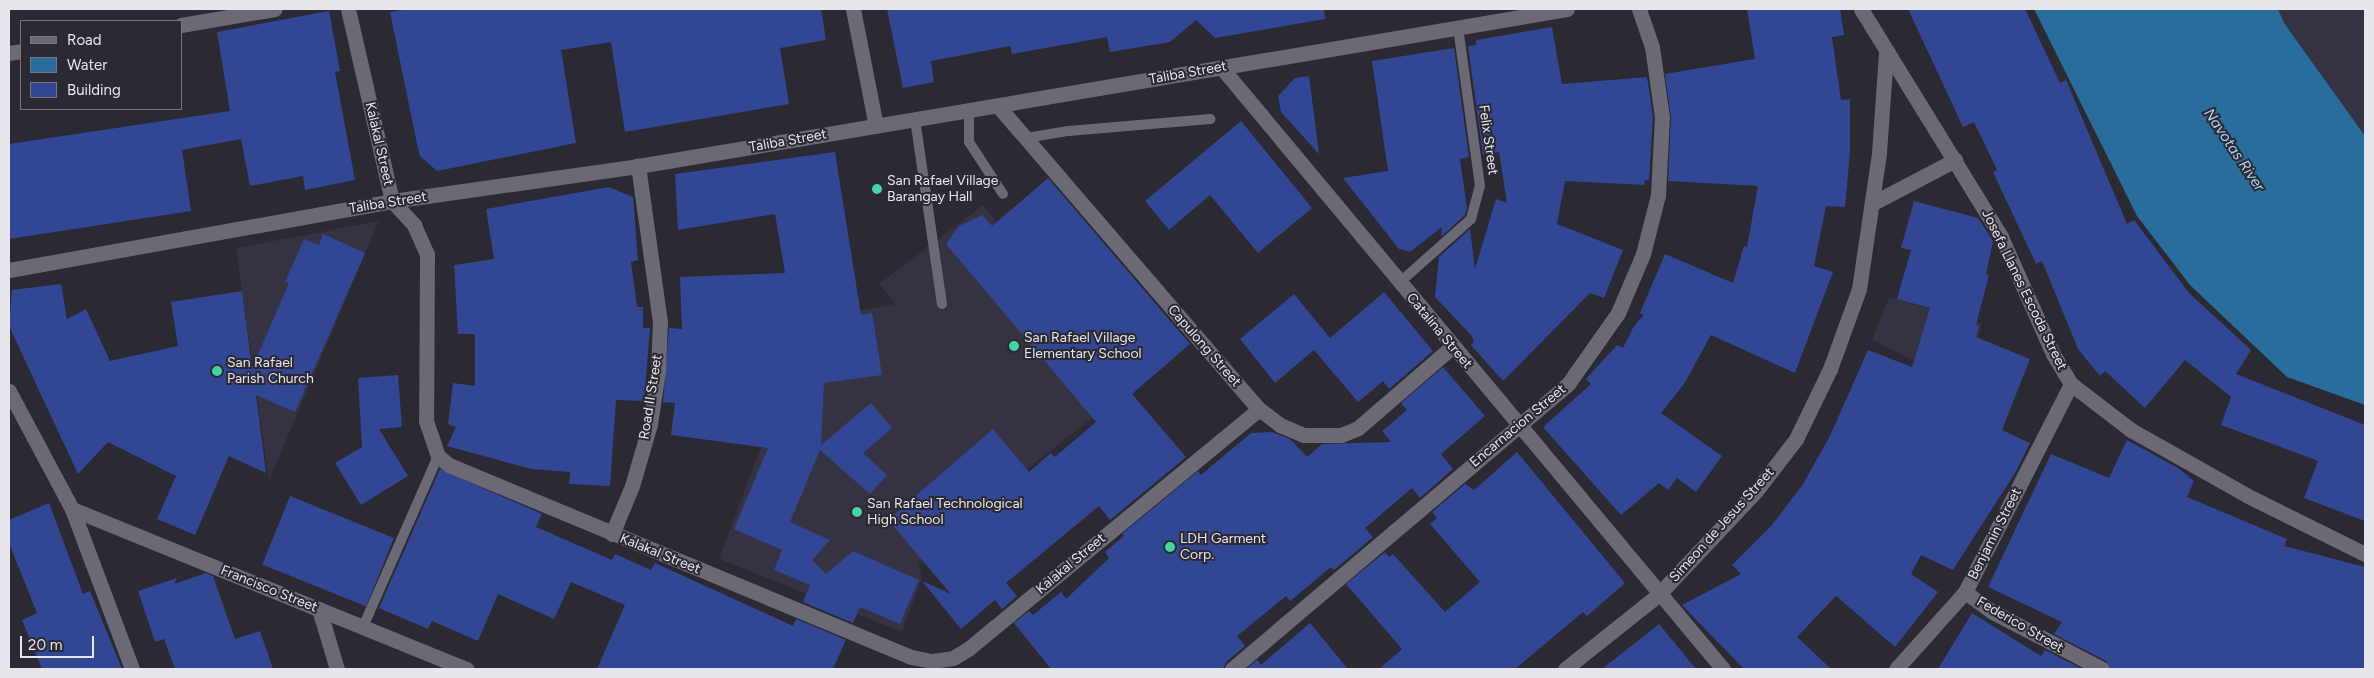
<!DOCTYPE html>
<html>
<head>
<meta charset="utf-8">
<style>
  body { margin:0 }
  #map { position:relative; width:2374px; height:678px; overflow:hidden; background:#2b2932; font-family:Figtree,sans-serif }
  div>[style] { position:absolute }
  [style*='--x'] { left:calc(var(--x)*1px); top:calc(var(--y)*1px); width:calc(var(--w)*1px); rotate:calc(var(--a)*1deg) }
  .built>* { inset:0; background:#353241 }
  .water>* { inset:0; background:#286d9c }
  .building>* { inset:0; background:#324793; transform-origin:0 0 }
  .service>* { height:10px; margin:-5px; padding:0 5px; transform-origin:5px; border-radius:5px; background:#6b6973 }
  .minor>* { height:15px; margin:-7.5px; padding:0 7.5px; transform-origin:7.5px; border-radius:7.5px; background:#6b6973 }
  .dots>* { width:14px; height:14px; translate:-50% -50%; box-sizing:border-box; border:2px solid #2b2932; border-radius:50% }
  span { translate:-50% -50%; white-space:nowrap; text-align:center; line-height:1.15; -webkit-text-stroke:4px #2b2932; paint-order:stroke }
  .street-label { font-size:14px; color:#e7e6ec }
  .poi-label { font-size:14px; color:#e7e6ec }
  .left { translate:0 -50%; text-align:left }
  .water-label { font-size:15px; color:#aed7f7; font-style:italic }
  .frame { position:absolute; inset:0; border:10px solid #e7e6ec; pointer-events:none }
  .legend { position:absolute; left:20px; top:20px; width:162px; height:90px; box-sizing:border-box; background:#2b2932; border:1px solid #76757c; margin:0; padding:6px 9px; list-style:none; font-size:15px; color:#e7e6ec }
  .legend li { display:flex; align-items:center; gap:10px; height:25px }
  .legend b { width:25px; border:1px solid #76757c }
  .scale { position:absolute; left:20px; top:636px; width:74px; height:22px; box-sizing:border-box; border:2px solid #e7e6ec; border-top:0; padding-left:6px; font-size:15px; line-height:18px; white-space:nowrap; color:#e7e6ec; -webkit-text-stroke:4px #2b2932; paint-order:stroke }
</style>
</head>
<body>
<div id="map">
  <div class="built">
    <div style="clip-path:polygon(2278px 9px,2365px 9px,2365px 136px,2284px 23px)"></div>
    <div style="clip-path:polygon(983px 205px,1132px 387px,1032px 465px,919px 563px,922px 578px,902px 632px,719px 559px,761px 447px,775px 325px,895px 304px,879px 284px)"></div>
    <div style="clip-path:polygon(379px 221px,269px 481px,236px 248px)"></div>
    <div style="clip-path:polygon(1889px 297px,1982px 324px,1962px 384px,1872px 340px)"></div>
  </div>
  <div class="water">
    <div style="clip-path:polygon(2034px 9px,2278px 9px,2284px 23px,2365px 136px,2365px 405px,2287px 377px,2190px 285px,2137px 216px)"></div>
  </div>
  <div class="building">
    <div style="clip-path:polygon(407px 9px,821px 9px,826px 40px,780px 48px,789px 104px,625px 132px,611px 42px,561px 50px,576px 143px,437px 171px,420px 156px,418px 149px,390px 12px)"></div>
    <div style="clip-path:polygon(887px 9px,1324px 9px,1325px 19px,1215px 38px,1196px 20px,1170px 42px,1110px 52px,1107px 37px,1012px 54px,1010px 46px,931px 61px,934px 82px,903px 88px)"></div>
    <div style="clip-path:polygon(1747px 9px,1840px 9px,1844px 35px,1832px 37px,1841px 100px,1850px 99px,1850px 152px,1845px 207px,1826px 206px,1814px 266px,1833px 272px,1795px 373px,1711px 335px,1684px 384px,1661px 413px,1722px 456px,1696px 492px,1677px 478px,1668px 490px,1659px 483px,1621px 515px,1543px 427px,1591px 384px,1586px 379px,1617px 345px,1623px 348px,1634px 326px,1644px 315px,1640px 313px,1665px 254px,1733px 283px,1744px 246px,1747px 247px,1758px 186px,1668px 181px,1671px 117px,1665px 74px,1755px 59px)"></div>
    <div style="clip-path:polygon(1908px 9px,2025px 9px,2060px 83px,2066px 80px,2127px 224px,2134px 220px,2189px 293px,2251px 350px,2236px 374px,2365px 425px,2365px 521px,2304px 498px,2318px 461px,2221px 425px,2231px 397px,2185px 360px,2145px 408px,2105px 371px,2100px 376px,2078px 349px,2042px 261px,2036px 264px,1993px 172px,1997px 170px,1974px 122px,1963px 127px)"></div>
    <div style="clip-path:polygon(329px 11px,340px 71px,335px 72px,355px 180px,305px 190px,303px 176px,250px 186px,241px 139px,182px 150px,191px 211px,9px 239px,9px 144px,230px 111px,217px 32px)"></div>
    <div style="clip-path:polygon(1552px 27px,1562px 84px,1647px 77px,1653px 117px,1649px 180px,1644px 180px,1645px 185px,1565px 181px,1557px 224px,1623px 250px,1604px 298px,1590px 293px,1503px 381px,1471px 345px,1474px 342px,1472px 336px,1435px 297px,1439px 257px,1470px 229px,1475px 269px,1496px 199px,1507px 203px,1499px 152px,1483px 155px,1468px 46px,1476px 45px,1476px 40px)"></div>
    <div style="clip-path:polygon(1454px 48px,1469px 157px,1460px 159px,1467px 208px,1465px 215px,1441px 237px,1442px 227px,1410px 252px,1399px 249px,1343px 178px,1388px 171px,1372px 61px)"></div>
    <div style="clip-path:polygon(1309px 76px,1319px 154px,1281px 112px,1278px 96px,1295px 78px)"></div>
    <div style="clip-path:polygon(1241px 121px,1312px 208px,1258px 253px,1210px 195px,1169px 230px,1145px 201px)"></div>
    <div style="clip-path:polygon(835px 152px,861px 315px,872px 313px,882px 375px,824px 383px,821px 445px,871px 403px,892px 428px,863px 453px,887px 475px,870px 494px,820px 450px,790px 522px,830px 540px,812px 560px,826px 574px,853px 551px,919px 580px,900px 624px,860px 607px,853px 623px,803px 602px,810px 585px,774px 570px,782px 550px,734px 529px,768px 448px,671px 435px,675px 403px,663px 402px,669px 328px,682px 329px,680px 277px,785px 273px,775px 214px,678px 230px,675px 174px)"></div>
    <div style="clip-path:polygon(1048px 178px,1190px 344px,1132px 394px,1186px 457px,1110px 520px,1099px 506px,1006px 583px,1017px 596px,1002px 609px,995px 600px,961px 629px,922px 581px,951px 594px,888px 520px,993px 429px,1029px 472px,1051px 453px,1055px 457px,1096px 422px,946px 244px,959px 226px,982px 215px,992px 226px)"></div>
    <div style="clip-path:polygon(609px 187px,633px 197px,638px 260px,631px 262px,637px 307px,643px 307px,643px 328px,650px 328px,644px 401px,616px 400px,610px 486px,569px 484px,570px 472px,531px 469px,447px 446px,456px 427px,448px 424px,453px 383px,475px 386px,475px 334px,458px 334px,454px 265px,494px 259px,486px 209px)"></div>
    <div style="clip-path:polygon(1914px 201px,1978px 218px,1993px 241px,1986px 274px,1989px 275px,1976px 325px,1979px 326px,1976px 337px,2030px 359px,2002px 430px,2030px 443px,2015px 473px,1953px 570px,1921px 555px,1911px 574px,1938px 592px,1895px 647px,1836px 596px,1797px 637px,1831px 669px,1744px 669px,1682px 605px,1741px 574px,1732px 565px,1772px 525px,1803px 484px,1830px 436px,1868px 350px,1912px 367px,1930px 308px,1897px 299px,1911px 250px,1901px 248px)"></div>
    <div style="clip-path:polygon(323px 234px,365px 253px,295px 412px,256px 395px,266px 473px,229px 456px,195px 535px,157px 519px,176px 476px,108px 442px,78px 474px,9px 326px,12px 290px,61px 284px,67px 319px,86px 309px,110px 361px,178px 346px,171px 302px,242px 291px,252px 368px,289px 283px,285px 282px,304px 239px,319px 245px)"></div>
    <div style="clip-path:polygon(1384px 292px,1433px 351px,1389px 389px,1383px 381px,1358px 402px,1314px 350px,1275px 383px,1240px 339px,1294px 294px,1330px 338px)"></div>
    <div style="clip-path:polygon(1443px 367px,1485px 416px,1441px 454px,1453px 469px,1420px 498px,1412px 488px,1365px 528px,1373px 537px,1334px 570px,1331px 567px,1290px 601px,1286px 596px,1237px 636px,1245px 646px,1226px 662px,1223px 669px,1051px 669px,1014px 623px,1029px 611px,1033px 615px,1061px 592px,1066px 599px,1109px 558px,1105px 552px,1124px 536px,1122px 534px,1198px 471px,1201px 475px,1251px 433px,1272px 432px,1290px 439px,1307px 457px,1322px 444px,1391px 442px,1382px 431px,1407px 410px,1401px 403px)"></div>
    <div style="clip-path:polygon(398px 375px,402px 427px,379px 429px,408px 476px,361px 505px,335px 463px,362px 447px,358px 378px)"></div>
    <div style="clip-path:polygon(2127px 440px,2178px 468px,2194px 481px,2187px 497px,2287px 539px,2284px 546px,2365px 567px,2365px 669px,2111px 669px,2106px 661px,2054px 634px,2062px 622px,1988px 587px,2051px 454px,2109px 478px)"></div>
    <div style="clip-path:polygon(1517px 452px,1625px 583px,1587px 616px,1583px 612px,1515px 669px,1379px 669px,1402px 649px,1346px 584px,1385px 552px,1389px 557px,1393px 554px,1445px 612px,1480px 582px,1430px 524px,1437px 518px,1432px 512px,1465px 484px,1474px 490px)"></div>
    <div style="clip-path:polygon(440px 469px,542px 514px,536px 527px,612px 560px,615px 554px,651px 570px,655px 563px,793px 626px,796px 619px,846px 640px,833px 669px,597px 669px,625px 605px,571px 582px,554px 619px,498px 594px,478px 641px,432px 621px,428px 629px,379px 608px)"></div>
    <div style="left:290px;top:496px;width:112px;height:74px;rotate:22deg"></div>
    <div style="clip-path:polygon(49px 503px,83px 594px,90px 591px,122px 669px,42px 669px,22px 620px,37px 613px,9px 543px,9px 520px)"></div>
    <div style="clip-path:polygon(206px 573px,213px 576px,235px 639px,260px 631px,273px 669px,175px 669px,164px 639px,155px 642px,138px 591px,177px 578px,174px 584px)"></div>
    <div style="clip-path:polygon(1972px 613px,2041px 656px,2045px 650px,2082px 669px,1938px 669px)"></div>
    <div style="clip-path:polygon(1310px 623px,1348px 669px,1246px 669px,1257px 660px,1261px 665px)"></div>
    <div style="clip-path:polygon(1659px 624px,1696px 669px,1602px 669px)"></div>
  </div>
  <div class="service">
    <div style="--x:969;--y:111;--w:31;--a:90"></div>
    <div style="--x:969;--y:142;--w:62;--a:56.8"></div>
    <div style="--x:915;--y:119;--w:187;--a:81.7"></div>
    <div style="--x:1026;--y:138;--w:43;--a:-9.5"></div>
    <div style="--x:1068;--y:131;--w:143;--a:-4.8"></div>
    <div style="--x:1399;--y:283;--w:96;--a:-41.6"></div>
    <div style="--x:1471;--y:219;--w:34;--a:-75"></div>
    <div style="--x:1480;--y:186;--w:161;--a:-97.9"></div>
    <div style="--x:363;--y:627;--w:187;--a:-66.3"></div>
  </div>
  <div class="minor">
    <div style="--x:348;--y:9;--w:197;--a:77.1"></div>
    <div style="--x:392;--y:201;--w:33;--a:47"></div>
    <div style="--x:414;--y:225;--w:32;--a:66"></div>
    <div style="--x:427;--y:254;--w:167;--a:90.3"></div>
    <div style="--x:426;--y:421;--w:37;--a:71"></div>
    <div style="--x:438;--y:456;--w:14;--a:39"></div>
    <div style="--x:449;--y:465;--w:500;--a:22.57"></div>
    <div style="--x:911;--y:657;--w:21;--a:11"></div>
    <div style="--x:932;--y:661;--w:21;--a:-8"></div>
    <div style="--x:953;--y:658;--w:17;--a:-31"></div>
    <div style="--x:968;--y:649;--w:377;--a:-39.5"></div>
    <div style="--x:853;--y:9;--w:119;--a:78.9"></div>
    <div style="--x:1861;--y:9;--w:268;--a:58.4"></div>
    <div style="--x:2001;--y:237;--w:128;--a:66"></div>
    <div style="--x:2053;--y:354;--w:35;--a:59"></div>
    <div style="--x:2071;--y:384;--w:76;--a:37.5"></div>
    <div style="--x:2131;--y:430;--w:134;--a:29.4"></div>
    <div style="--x:2248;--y:496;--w:131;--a:26.4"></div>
    <div style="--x:181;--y:25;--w:95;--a:-9.7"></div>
    <div style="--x:9;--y:53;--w:12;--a:-9"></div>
    <div style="--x:1221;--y:67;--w:784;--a:50.18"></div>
    <div style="--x:998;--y:106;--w:400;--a:49.3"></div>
    <div style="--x:1259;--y:409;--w:26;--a:37"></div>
    <div style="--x:1280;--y:425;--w:26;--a:23"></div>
    <div style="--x:1304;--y:435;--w:37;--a:0"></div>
    <div style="--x:1341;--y:435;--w:18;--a:-22"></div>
    <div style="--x:1358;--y:428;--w:124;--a:-40.8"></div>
    <div style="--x:1873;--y:203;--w:93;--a:-27.7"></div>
    <div style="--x:9;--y:270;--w:389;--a:-10.2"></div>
    <div style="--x:392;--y:201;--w:248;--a:-8.1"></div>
    <div style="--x:638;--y:166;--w:942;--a:-9.59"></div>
    <div style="--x:9;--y:391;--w:134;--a:61.9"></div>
    <div style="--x:72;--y:509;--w:171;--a:69.4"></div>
    <div style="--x:72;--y:509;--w:426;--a:22.1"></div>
    <div style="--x:612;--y:534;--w:52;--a:-67.4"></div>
    <div style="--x:632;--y:486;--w:65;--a:-73.8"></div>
    <div style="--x:650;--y:424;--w:54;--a:-81.4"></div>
    <div style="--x:658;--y:371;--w:49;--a:-87.7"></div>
    <div style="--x:660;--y:322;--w:158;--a:-98"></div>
    <div style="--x:1965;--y:592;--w:34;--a:36"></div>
    <div style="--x:1993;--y:612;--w:123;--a:27.6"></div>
    <div style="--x:319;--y:609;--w:63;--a:73.3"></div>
    <div style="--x:1232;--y:669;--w:441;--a:-40.3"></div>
    <div style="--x:1568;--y:384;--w:87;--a:-54.8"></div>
    <div style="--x:1618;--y:313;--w:64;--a:-67"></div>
    <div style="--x:1643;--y:254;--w:61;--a:-75.7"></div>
    <div style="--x:1658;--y:195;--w:78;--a:-87.1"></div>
    <div style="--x:1662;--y:117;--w:71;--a:-98.1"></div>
    <div style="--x:1652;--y:47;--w:40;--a:-108.9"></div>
    <div style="--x:1565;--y:669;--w:119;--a:-38.5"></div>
    <div style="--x:1658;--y:595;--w:143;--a:-46.7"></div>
    <div style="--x:1756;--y:491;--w:66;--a:-52.4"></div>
    <div style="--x:1796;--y:439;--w:78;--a:-64.1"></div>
    <div style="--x:1830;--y:369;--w:85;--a:-70.1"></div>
    <div style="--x:1859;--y:289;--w:137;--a:-81.6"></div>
    <div style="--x:1879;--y:153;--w:100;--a:-86"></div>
    <div style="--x:1896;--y:669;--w:103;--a:-48.1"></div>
    <div style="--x:1965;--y:592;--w:233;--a:-63"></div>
  </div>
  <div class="dots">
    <div style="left:877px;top:189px;background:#45d49f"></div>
    <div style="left:1014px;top:346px;background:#45d49f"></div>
    <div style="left:217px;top:371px;background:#45d49f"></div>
    <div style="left:857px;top:512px;background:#45d49f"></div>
    <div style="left:1170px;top:547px;background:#45d49f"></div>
  </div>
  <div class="street-label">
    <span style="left:1188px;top:73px;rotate:-10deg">Taliba Street</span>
    <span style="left:1488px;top:140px;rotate:82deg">Felix Street</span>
    <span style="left:788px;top:141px;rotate:-10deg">Taliba Street</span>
    <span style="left:379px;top:144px;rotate:77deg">Kalakal Street</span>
    <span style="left:388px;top:203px;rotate:-9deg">Taliba Street</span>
    <span style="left:2024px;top:290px;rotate:64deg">Josefa Llanes Escoda Street</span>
    <span style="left:1439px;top:331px;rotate:50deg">Catalina Street</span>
    <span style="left:1204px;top:346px;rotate:49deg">Capulong Street</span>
    <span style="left:651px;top:397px;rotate:-81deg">Road II Street</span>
    <span style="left:1518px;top:426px;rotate:-40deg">Encarnacion Street</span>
    <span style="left:1722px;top:525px;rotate:-48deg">Simeon de Jesus Street</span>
    <span style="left:1995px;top:534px;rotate:-63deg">Benjamin Street</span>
    <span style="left:660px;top:554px;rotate:22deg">Kalakal Street</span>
    <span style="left:1071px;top:564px;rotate:-40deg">Kalakal Street</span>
    <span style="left:269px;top:589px;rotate:22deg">Francisco Street</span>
    <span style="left:2020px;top:625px;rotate:30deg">Federico Street</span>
  </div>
  <div class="poi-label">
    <span class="left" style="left:887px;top:189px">San Rafael Village<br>Barangay Hall</span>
    <span class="left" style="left:1024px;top:346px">San Rafael Village<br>Elementary School</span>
    <span class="left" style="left:227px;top:371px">San Rafael<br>Parish Church</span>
    <span class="left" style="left:867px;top:512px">San Rafael Technological<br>High School</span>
    <span class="left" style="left:1180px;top:547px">LDH Garment<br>Corp.</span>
  </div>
  <div class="water-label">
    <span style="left:2234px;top:150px;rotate:56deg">Navotas River</span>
  </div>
  <div class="frame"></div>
  <ul class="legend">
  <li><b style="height:6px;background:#6b6973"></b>Road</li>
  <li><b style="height:14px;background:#286d9c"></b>Water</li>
  <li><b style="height:14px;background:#324793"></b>Building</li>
  </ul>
  <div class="scale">20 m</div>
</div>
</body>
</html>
